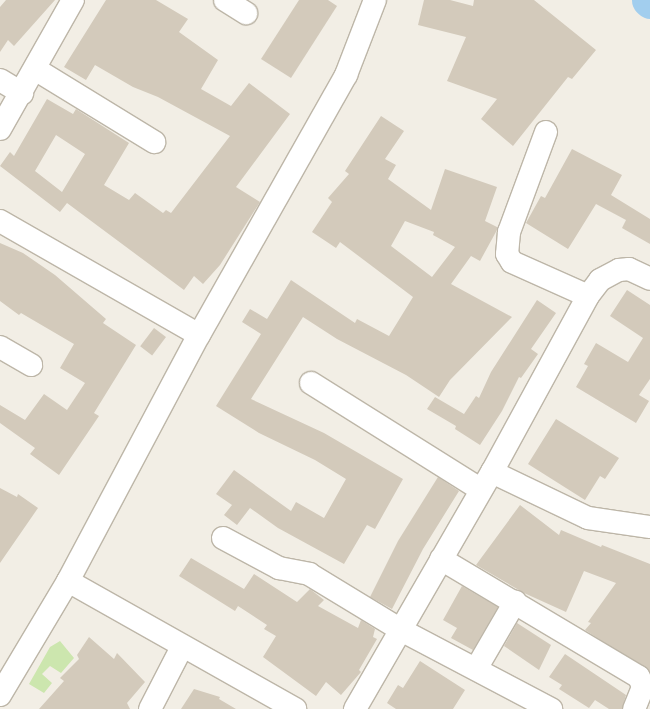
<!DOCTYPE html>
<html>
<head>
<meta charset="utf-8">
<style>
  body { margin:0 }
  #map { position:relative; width:650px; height:709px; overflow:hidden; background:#f2eee5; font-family:Karla,sans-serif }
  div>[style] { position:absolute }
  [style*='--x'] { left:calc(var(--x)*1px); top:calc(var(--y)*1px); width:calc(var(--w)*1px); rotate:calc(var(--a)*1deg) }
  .green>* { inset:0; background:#cce6ae }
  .river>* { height:33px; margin:-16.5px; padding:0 16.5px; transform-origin:16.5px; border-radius:16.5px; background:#a2ceee }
  .building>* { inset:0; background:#d3cabb; transform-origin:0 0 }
  .roads { filter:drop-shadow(1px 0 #bdb6a8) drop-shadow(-1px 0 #bdb6a8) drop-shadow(0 1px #bdb6a8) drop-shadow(0 -1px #bdb6a8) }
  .minor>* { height:22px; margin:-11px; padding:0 11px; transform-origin:11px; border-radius:11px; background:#fff }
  span { translate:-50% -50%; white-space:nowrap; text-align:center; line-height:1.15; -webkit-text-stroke:3px #fff; paint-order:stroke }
</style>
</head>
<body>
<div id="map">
  <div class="green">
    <div style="clip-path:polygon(60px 641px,74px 658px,61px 673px,50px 666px,42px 674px,52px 683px,44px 693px,29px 684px,50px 647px)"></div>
  </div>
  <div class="river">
    <div style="--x:648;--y:0;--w:3;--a:45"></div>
  </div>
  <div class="building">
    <div style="clip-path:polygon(6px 0,55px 0,14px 46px,8px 40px,0 52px,0 7px)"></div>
    <div style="clip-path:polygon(evenodd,106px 0,156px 0,188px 19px,179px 32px,218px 60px,201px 89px,231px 106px,249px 83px,290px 114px,236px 187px,260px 202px,220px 265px,203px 284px,194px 276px,184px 290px,67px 203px,60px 212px,0 166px,10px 152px,14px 156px,47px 99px,73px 114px,76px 109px,129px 143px,104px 185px,129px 200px,135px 193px,163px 213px,166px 210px,171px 213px,230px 136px,158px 97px,133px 87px,95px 65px,86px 80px,64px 67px,106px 0,56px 135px,85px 154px,62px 192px,35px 171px,56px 135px)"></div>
    <div style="clip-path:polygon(299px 0,328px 0,337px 6px,291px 78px,261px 59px)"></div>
    <div style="clip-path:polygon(424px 0,450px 0,473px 6px,474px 0,534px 0,596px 50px,572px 79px,568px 77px,513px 146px,481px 119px,497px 99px,447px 81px,466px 37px,418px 25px)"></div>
    <div style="clip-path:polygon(evenodd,381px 116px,404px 131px,385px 159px,396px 165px,388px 179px,431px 210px,445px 169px,497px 187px,485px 221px,497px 227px,497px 230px,480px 261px,471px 256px,451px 284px,512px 317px,450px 380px,439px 397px,406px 375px,337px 339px,303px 317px,251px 399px,324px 433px,403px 479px,375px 529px,367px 525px,344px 564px,278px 528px,250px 508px,237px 525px,224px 515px,232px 505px,216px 494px,234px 470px,291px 511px,296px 502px,324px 518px,346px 479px,315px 460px,259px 433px,216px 406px,261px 334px,242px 322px,250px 309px,267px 319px,291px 280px,355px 323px,357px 319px,389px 336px,413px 297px,340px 242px,336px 248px,312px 232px,332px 202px,328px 198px,349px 174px,345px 171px,381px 116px,405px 221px,434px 232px,433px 235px,455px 247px,432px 277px,391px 246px,405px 221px)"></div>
    <div style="clip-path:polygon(572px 149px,622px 175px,611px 195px,650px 219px,650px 244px,622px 228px,626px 220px,596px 204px,568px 249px,526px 223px,541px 196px,545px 198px)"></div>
    <div style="clip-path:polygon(0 243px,23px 253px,55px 275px,106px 319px,103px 323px,136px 345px,94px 413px,99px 416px,59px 475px,30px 454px,35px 448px,0 423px,0 405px,25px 420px,44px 394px,67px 410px,85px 383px,60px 368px,74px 344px,21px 313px,19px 315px,0 301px)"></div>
    <div style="clip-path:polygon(627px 290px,650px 305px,650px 379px,639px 395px,649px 401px,636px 423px,576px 387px,588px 366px,584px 364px,596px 343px,628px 362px,643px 338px,610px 316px)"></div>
    <div style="clip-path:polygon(537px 300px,556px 313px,531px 349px,538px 354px,521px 378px,519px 377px,502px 411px,480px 445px,455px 429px,456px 426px,427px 409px,435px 397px,464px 414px,476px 396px,479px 398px,491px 372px)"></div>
    <div style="left:154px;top:328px;width:15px;height:23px;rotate:37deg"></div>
    <div style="clip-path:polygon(556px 419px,619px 458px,605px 479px,600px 476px,585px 500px,528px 464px)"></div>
    <div style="clip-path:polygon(438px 477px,459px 491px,423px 549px,392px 609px,370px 597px,398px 541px)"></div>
    <div style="clip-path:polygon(0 488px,17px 497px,18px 494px,38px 508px,0 563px)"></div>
    <div style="clip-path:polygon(520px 505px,559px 535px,561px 530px,601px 547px,602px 545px,650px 564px,650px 672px,585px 630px,591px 623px,588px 622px,616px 583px,584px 571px,566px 612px,524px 593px,476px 565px)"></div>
    <div style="clip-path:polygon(191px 558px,244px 589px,254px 574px,297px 602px,310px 589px,324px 600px,318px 606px,358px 628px,361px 620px,375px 629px,373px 637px,377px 639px,359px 670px,361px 672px,341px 695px,326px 682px,316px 696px,263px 657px,276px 636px,264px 629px,267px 625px,238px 606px,235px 611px,179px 576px)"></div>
    <div style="clip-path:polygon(462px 586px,498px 607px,473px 650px,451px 638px,457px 628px,443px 620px)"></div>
    <div style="clip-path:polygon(517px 623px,551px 645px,539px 670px,504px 646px)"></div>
    <div style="clip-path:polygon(89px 637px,114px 659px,117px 653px,145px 682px,127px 703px,130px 709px,39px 709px,64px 681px,60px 678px,79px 659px,77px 655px)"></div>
    <div style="clip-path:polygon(565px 654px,626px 695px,622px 709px,609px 709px,595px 700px,589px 708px,559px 689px,562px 685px,549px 677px)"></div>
    <div style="clip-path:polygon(420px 661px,465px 690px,453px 709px,396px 709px,387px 703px,398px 685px,403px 688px)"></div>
    <div style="clip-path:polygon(194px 689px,220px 697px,219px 699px,236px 709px,181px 709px)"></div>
  </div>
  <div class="roads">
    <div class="minor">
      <div style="--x:225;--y:0;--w:25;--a:32"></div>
      <div style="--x:35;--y:69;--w:140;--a:31.5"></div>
      <div style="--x:0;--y:80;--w:26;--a:31"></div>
      <div style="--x:0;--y:129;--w:148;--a:-60.5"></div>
      <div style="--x:546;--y:132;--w:107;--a:110.3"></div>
      <div style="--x:509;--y:232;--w:22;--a:95"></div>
      <div style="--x:507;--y:254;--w:9;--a:58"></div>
      <div style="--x:512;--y:262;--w:83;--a:24.1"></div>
      <div style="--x:0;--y:221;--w:229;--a:29.8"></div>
      <div style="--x:0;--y:347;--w:36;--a:30"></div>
      <div style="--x:311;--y:383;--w:199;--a:32.1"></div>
      <div style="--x:492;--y:472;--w:106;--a:25.6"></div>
      <div style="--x:588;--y:518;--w:63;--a:8.3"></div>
      <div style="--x:223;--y:538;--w:64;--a:28.2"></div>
      <div style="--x:279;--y:568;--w:31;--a:11"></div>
      <div style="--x:309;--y:574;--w:108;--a:31.3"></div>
      <div style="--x:401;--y:630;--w:170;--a:27.8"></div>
      <div style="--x:441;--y:559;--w:230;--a:30.8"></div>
      <div style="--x:639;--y:677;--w:11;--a:68"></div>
      <div style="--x:643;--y:687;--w:24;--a:112"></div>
      <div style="--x:68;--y:581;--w:261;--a:29.4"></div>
      <div style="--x:476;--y:669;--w:78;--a:-59.8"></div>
      <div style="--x:0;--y:695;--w:133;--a:-59.2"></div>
      <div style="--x:68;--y:581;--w:279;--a:-62"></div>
      <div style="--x:199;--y:335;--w:299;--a:-60.5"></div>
      <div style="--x:346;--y:75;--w:80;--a:-68.9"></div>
      <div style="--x:150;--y:709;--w:70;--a:-62.7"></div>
      <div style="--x:355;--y:709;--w:274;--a:-60"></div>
      <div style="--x:492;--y:472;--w:200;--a:-61.4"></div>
      <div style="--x:588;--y:296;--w:20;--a:-53"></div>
      <div style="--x:600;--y:280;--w:21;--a:-28"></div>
      <div style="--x:619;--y:270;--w:10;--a:-6"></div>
      <div style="--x:629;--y:269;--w:23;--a:25"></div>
    </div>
  </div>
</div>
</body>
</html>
